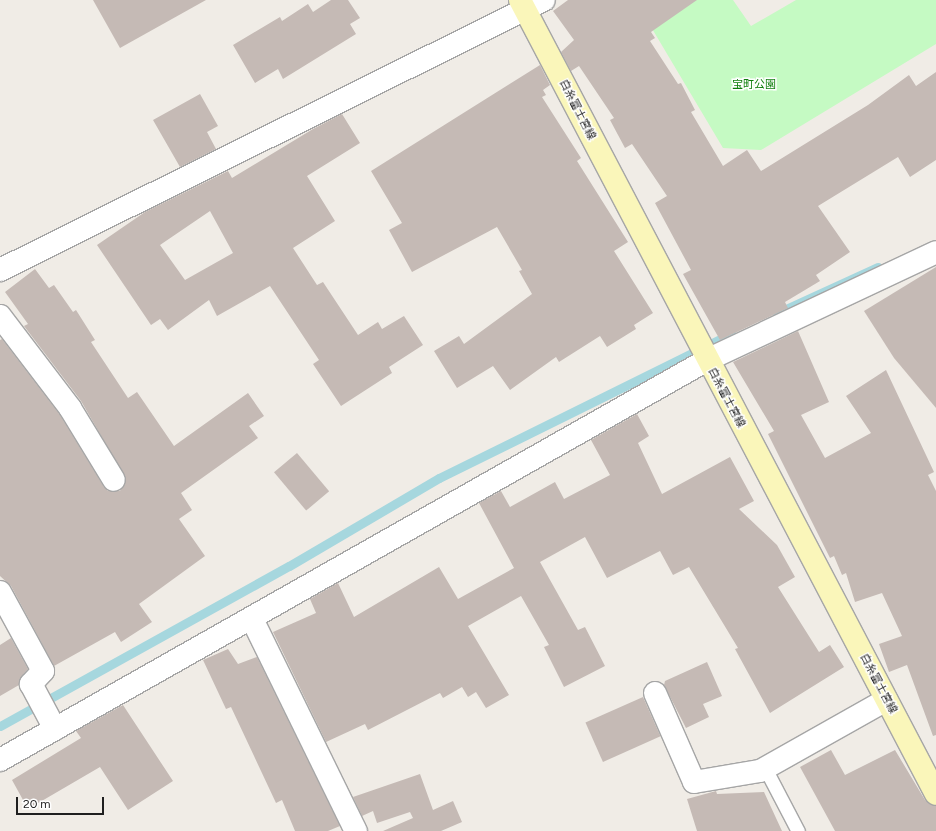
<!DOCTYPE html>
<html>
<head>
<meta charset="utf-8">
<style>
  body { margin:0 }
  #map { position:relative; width:936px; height:831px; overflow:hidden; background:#f0ece6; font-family:Figtree,"Noto Sans JP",sans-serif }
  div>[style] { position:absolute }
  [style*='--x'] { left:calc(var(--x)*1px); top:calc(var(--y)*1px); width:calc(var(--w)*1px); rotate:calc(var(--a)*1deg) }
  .park>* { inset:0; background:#c5fac3 }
  .stream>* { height:9px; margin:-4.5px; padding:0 4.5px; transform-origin:4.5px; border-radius:4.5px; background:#a6d7de }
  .building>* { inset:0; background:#c5bab5; transform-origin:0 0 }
  .roads { filter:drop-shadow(1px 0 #a6a6a6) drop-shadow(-1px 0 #a6a6a6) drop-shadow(0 1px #a6a6a6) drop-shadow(0 -1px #a6a6a6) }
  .service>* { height:13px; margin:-6.5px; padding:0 6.5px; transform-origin:6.5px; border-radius:6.5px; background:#fff }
  .minor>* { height:22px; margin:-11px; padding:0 11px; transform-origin:11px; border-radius:11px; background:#fff }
  .secondary>* { height:22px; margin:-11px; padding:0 11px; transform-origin:11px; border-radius:11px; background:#faf6ba }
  span { translate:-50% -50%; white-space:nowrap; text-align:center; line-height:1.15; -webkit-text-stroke:3px #fff; paint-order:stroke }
  .park-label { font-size:11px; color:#0f7f0c }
  .street-label { font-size:11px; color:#1f1f1f }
  .scale { position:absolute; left:16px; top:797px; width:88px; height:18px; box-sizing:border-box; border:2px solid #1f1f1f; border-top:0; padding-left:5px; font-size:12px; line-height:14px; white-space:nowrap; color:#1f1f1f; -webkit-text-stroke:3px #fff; paint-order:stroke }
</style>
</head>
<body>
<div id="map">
  <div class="park">
    <div style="clip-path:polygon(635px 0,733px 0,751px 26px,796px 0,936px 0,936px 44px,761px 150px,723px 148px)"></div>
  </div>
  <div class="stream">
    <div style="--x:777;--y:313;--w:111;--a:-24.5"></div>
    <div style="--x:0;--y:726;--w:330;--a:-29"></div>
    <div style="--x:289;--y:566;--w:174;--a:-30.4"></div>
    <div style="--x:439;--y:478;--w:326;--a:-26.3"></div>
  </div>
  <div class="building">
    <div style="clip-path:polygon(93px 0,206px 0,120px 48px)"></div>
    <div style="clip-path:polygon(331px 0,348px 0,360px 18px,350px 24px,356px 34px,283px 79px,278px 69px,255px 83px,233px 45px,280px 17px,282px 21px,308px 4px,313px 12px)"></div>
    <div style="clip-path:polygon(568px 0,697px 0,651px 32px,655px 38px,650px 41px,678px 84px,681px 83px,695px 110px,691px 112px,723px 166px,747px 150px,761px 171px,868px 105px,909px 75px,916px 86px,936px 72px,936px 160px,910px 177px,898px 157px,818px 206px,850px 252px,816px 275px,820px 281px,785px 302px,788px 308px,720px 340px,683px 274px,691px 270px,655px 203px,667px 196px,632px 144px,625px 148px,610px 120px,614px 118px,579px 66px,571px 71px,561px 52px,574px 40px,553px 11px)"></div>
    <div style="clip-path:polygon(540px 65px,550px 85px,543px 90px,546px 95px,542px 97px,581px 158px,577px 161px,628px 242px,614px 251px,653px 313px,634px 325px,636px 329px,607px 347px,600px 336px,559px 362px,556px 357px,510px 390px,493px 366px,457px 388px,434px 351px,459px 336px,464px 344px,532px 294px,519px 271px,522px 270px,497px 227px,412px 272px,389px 230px,402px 223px,371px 171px)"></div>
    <div style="clip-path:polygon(200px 94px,218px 126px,207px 132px,216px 149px,180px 167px,153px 120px)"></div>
    <div style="clip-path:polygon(evenodd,342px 114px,360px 143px,307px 176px,335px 221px,293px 248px,317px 285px,323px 282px,358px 335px,378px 322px,382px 329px,404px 316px,423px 345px,389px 367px,392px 373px,341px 406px,313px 364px,319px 360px,270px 286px,217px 316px,209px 300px,168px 330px,160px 319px,151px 325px,97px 245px,145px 212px,228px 171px,232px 178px,313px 129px,342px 114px,210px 211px,233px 253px,185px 280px,160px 245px,210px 211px)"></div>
    <div style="clip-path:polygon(936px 267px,936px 408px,894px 358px,864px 311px)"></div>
    <div style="clip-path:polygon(35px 269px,49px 288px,54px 285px,73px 312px,76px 310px,95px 340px,91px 342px,128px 398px,137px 392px,174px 446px,248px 393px,264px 416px,249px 426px,258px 438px,181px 493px,192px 510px,179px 519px,205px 556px,139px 604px,152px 622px,121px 642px,115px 632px,54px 666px,11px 586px,0 576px,0 340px,2px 339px,60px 415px,104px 487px,108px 491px,120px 491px,126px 479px,81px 401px,24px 326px,28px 324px,5px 292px)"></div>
    <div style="clip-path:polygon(798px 331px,829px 402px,801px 415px,825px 458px,871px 433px,846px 396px,886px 370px,934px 472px,928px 475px,936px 491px,936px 735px,933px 736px,907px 665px,889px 672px,879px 644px,902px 636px,882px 593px,855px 602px,846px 573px,842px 575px,834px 556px,830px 558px,768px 434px,774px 431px,733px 362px)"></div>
    <div style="clip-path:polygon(637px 414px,649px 436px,638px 443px,662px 494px,730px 457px,754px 501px,739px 509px,777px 545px,795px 577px,778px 587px,819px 652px,830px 645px,844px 667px,770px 713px,735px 649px,738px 648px,689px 567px,673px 575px,660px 551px,607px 578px,585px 537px,540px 562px,578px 630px,585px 627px,605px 666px,564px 687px,544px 647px,549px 645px,521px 596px,468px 626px,509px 695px,486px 708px,476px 692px,468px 697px,462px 687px,443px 698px,440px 693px,368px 730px,365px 724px,326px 742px,273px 632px,316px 613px,310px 599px,338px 583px,354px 617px,439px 567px,458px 599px,514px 568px,479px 503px,501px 491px,510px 507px,555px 482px,564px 499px,610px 475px,591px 440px)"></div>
    <div style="left:297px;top:453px;width:50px;height:30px;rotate:50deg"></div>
    <div style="clip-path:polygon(11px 638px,28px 669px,22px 676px,19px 685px,0 696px,0 645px)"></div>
    <div style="clip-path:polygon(228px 649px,238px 664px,257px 657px,340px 826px,328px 831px,295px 831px,282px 800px,276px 803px,231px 707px,226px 709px,203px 660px)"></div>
    <div style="clip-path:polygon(707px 662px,722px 696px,703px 704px,709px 717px,686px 728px,664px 685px,665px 681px)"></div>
    <div style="left:643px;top:697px;width:43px;height:63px;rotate:66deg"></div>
    <div style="clip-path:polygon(123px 705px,173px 781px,128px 810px,100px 767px,28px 809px,12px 780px,81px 738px,76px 731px)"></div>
    <div style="clip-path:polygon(831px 750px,845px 775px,895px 750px,925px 800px,936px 806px,936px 831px,835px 831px,800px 767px)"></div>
    <div style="clip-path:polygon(420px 774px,433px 810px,453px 801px,462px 822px,441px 831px,383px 831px,413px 818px,410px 812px,377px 823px,373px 811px,362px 816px,353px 797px)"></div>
    <div style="clip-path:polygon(716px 791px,717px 794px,764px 792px,782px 831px,697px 831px,687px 799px)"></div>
  </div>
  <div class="roads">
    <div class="service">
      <div style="--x:765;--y:768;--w:71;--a:62.4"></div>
    </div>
    <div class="minor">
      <div style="--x:0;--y:270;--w:607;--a:-26.4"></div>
      <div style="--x:0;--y:316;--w:116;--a:52.7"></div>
      <div style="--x:70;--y:408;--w:84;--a:58.6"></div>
      <div style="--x:0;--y:592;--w:90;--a:61.4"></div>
      <div style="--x:43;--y:671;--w:18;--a:133"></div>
      <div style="--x:31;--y:684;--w:51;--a:61.9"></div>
      <div style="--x:252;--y:619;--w:236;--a:63.9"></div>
      <div style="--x:655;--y:693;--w:97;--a:66.3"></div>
      <div style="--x:694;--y:782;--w:67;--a:-9.5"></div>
      <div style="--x:760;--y:771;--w:145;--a:-29.4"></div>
      <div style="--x:0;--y:760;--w:812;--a:-29.5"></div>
      <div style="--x:707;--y:360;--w:253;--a:-25.2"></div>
    </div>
    <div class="secondary">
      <div style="--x:520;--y:0;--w:896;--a:62.35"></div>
    </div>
  </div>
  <div class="park-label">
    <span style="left:754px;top:85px">宝町公園</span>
  </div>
  <div class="street-label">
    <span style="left:577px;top:110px;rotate:63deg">白糸富士宮線</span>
    <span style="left:726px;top:398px;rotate:62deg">白糸富士宮線</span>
    <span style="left:878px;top:684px;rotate:62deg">白糸富士宮線</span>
  </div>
  <div class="scale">20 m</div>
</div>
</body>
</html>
